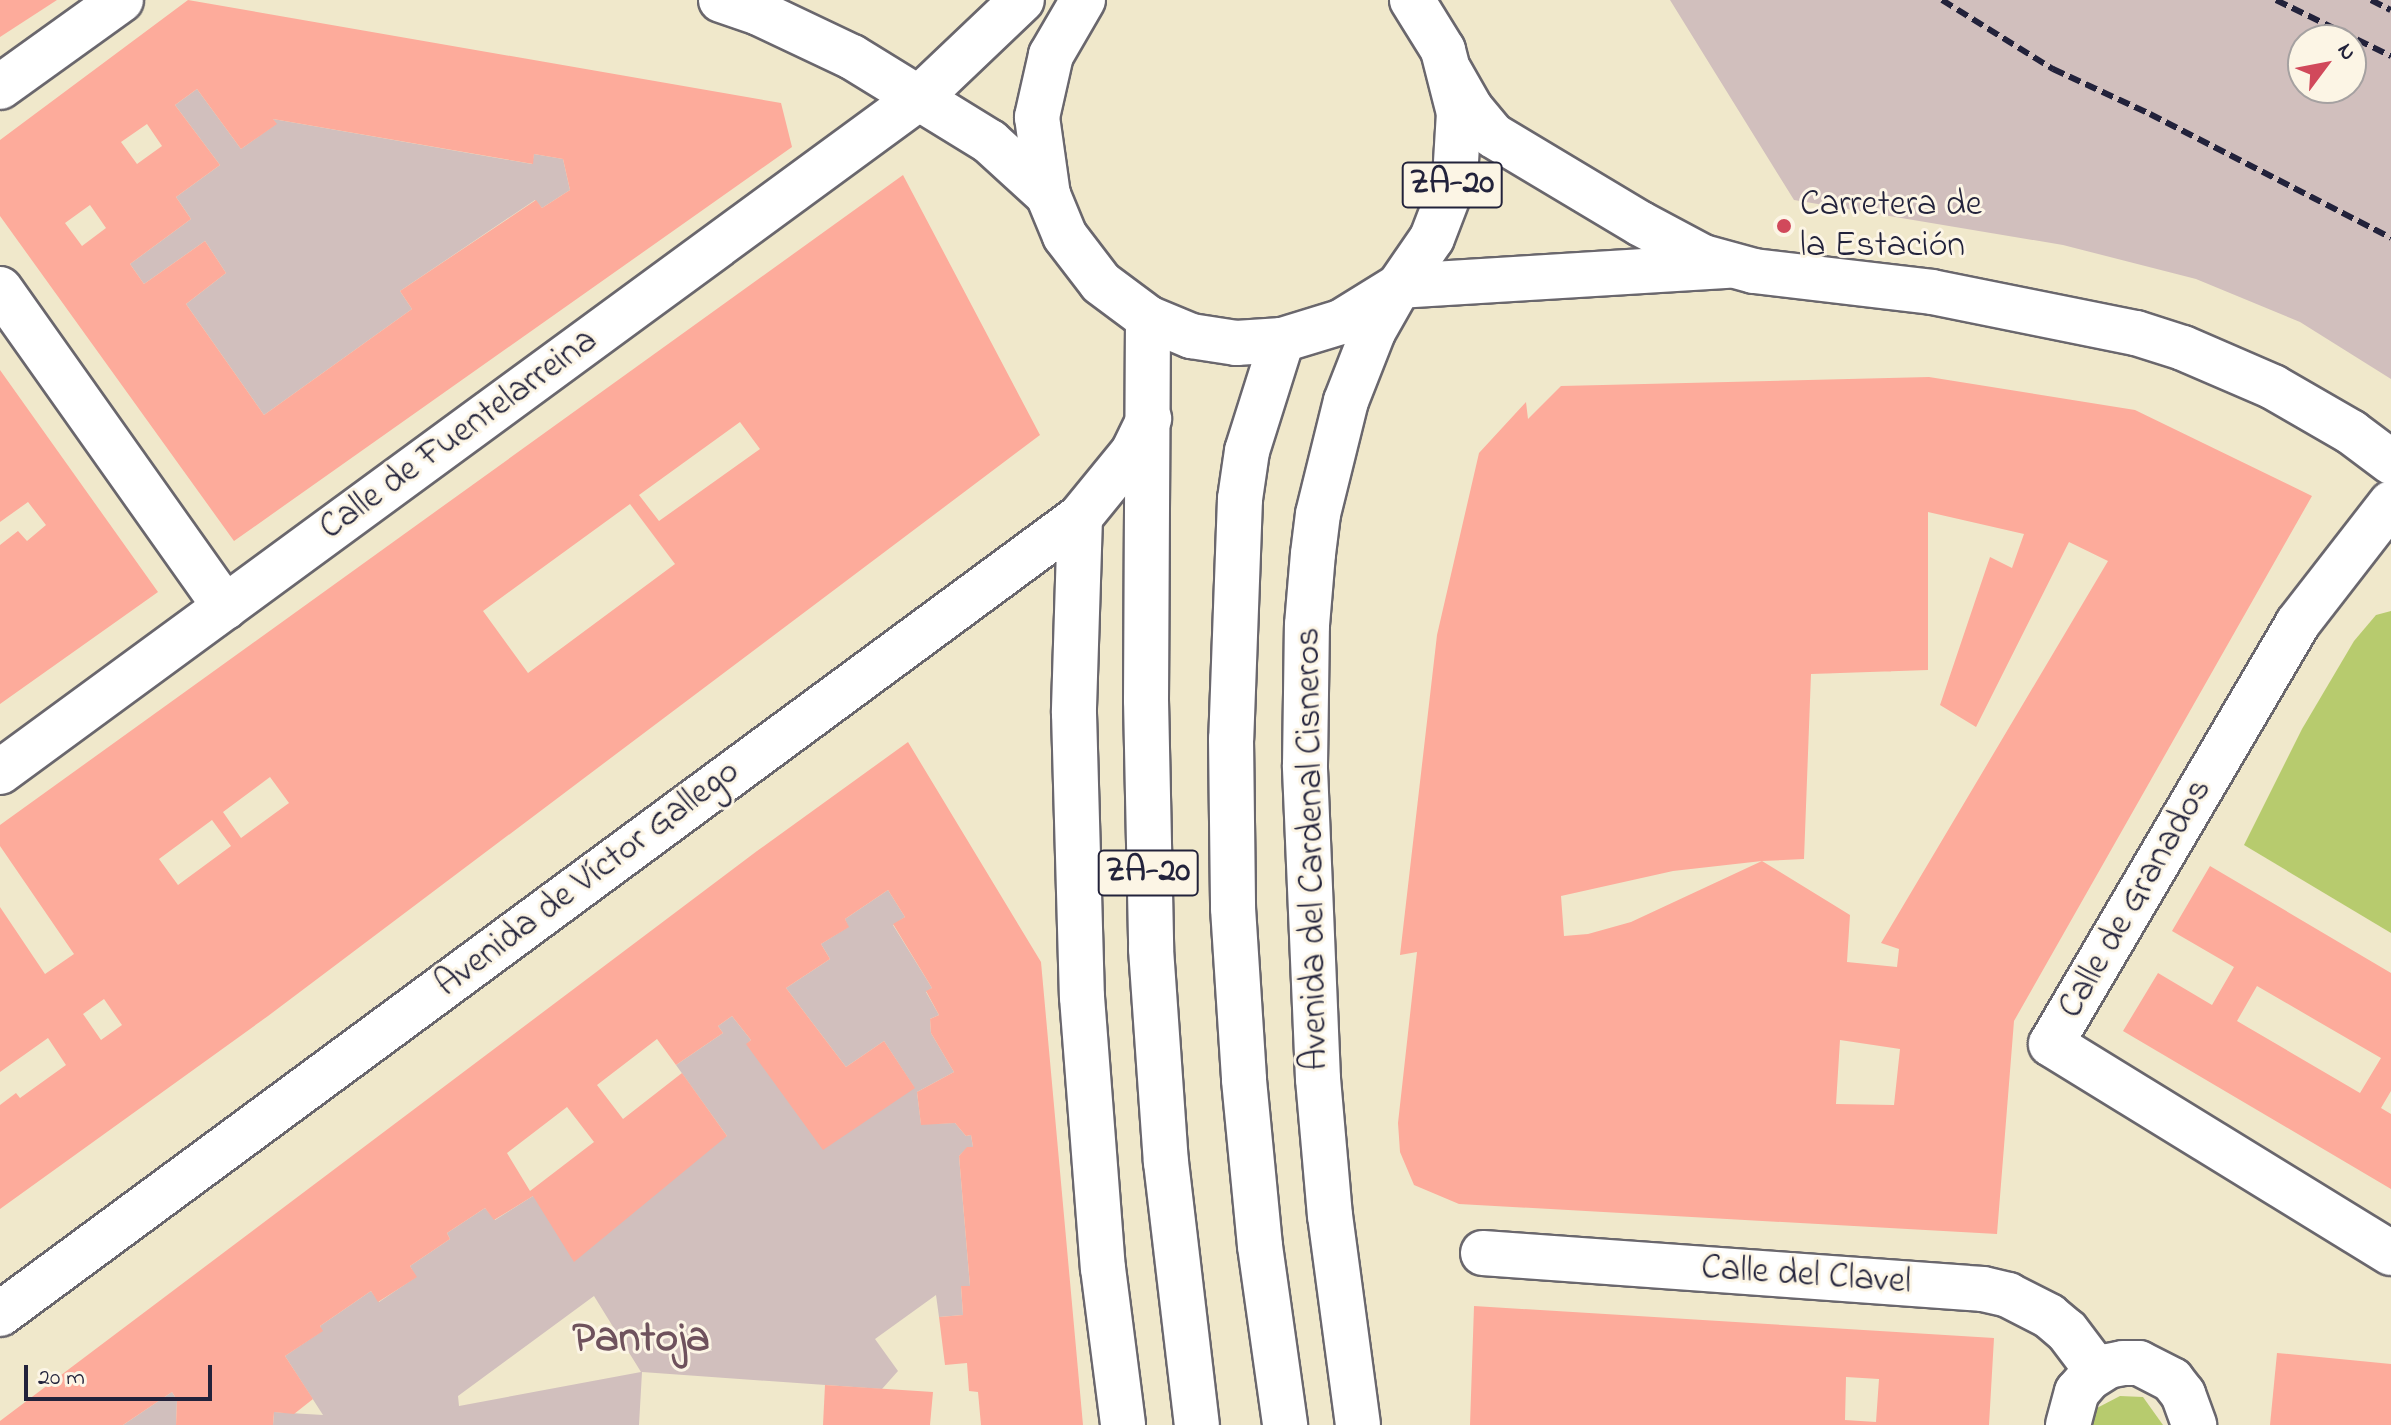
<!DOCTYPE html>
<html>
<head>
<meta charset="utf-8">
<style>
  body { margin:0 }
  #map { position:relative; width:2391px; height:1425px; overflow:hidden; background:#f0e8cb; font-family:"Indie Flower",sans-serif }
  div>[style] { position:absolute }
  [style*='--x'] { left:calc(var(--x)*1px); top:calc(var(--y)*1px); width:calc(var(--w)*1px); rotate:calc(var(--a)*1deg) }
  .industrial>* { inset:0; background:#d1bfbd }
  .green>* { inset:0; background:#b7cb6e }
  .building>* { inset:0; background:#fdab9b }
  .roads { filter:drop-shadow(2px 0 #6a676d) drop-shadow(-2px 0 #6a676d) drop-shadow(0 2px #6a676d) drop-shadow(0 -2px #6a676d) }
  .minor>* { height:44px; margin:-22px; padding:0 22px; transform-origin:22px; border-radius:22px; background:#fff }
  .highway>* { height:44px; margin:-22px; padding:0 22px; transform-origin:22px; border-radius:22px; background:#fff }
  .rail>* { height:6px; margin-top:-3px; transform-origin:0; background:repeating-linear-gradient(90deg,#22223b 0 12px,transparent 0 18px) }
  .dots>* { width:22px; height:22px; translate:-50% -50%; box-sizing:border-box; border:4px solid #fcf5e5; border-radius:50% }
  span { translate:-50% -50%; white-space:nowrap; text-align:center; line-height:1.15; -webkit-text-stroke:6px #fcf5e5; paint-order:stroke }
  .shield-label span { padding:2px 6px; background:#fcf5e5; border:2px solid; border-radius:6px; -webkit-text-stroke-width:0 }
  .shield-label { font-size:34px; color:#22223b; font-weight:700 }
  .poi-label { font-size:36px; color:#22223b }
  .left { translate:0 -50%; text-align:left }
  .street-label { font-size:36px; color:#22223b }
  .district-label { font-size:44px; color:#6f525d; font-weight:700 }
  .north { position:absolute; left:2287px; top:24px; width:80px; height:80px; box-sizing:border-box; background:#fcf5e5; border:2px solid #a5a1a1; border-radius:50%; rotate:58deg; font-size:22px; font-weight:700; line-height:32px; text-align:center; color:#22223b }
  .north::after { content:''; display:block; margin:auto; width:28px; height:36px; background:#d1495b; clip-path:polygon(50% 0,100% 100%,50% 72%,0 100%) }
  .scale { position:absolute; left:24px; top:1365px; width:188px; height:36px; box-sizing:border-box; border:4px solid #22223b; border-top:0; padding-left:10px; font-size:24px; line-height:28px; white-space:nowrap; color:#22223b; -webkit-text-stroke:6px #fcf5e5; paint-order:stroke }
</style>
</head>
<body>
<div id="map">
  <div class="industrial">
    <div style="clip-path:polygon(evenodd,1670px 0,2391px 0,2391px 379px,2300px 322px,2196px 279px,2063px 245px,1794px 200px,1670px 0,2303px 40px,2351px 40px,2351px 88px,2303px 88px,2303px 40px)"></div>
    <div style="clip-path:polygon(197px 89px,241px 149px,276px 124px,273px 119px,532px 164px,534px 154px,563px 159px,570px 190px,542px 208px,535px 200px,400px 291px,412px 309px,264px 415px,186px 304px,226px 273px,205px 241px,144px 284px,130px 264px,191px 219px,176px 197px,220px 165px,175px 105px)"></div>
    <div style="clip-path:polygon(evenodd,888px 890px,905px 917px,893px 925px,932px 988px,926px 992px,939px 1015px,930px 1019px,931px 1033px,954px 1072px,917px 1092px,921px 1124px,955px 1123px,966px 1136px,971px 1135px,973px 1147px,967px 1148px,959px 1156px,970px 1286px,961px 1286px,963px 1315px,939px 1317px,936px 1295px,875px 1339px,898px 1371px,882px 1389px,642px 1372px,639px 1425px,273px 1425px,274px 1412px,323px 1415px,285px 1356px,322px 1331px,320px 1326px,371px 1291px,379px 1302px,416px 1277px,410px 1266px,450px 1239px,447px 1233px,485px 1208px,495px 1220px,533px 1196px,727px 1136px,676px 1065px,723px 1033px,718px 1026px,732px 1016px,751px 1040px,747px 1044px,914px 1087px,884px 1041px,846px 1067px,786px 988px,830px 959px,821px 944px,848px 927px,845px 919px,888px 890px,594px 1296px,641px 1372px,459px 1406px,458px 1396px,594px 1296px)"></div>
    <div style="clip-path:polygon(172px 1392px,177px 1400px,176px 1425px,123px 1425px)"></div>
  </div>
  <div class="green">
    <div style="clip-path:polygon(2391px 611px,2391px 933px,2244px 845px,2302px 729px,2354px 641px,2376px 615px)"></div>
    <div style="clip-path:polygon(2120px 1396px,2143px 1397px,2163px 1425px,2088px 1425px,2095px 1409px)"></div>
  </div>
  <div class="building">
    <div style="clip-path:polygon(0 0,57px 0,0 37px)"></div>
    <div style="clip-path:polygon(evenodd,188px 0,781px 103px,792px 147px,234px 541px,0 216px,0 140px,188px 0,197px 89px,241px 149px,277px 124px,273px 119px,533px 164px,534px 154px,563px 159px,570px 190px,542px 208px,536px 200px,400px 291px,412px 309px,264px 415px,186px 304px,226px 273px,205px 241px,144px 284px,130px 264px,191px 219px,176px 197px,220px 165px,175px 105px,197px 89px,188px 0,147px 124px,162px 146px,137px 164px,121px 142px,147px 124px,188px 0,90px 205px,106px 228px,82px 246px,65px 223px,90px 205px)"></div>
    <div style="clip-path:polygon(evenodd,903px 175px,1040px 435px,268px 1016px,0 1209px,0 1105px,16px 1093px,20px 1098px,66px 1065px,48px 1038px,0 1072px,0 907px,45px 974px,74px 954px,0 846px,0 825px,903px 175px,740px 422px,760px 449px,659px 521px,639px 495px,740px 422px,903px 175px,630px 504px,675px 564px,528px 673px,483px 611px,630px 504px,903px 175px,270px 777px,289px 803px,241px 838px,223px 812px,270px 777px,903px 175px,212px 820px,231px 846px,178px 885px,159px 859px,212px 820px,903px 175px,104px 999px,122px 1025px,101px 1040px,83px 1014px,104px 999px)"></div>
    <div style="clip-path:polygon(0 370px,158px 592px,0 704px,0 545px,18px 531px,27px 541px,46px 525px,28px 502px,0 522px)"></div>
    <div style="clip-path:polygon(evenodd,1929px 377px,2135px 410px,2312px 496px,2014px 1021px,1997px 1234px,1459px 1204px,1414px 1185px,1400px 1152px,1398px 1123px,1417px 952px,1400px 955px,1437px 635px,1479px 453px,1526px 402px,1528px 419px,1561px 386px,1929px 377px,1928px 512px,2024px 534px,2012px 568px,1990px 557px,1940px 705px,1976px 727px,2069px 542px,2108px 561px,1881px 943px,1899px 949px,1897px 967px,1847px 962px,1850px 915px,1762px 861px,1804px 859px,1811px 674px,1928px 670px,1928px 512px,1929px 377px,1762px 861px,1631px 922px,1588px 934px,1564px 936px,1561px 896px,1673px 871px,1762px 861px,1929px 377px,1840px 1040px,1900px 1049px,1894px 1105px,1836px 1104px,1840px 1040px)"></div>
    <div style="clip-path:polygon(evenodd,908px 742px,1041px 962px,1083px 1425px,981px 1425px,978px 1392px,969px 1391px,967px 1363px,945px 1365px,939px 1317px,963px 1315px,961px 1286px,970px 1286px,959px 1156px,967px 1147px,973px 1147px,971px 1135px,966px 1136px,955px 1123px,921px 1125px,917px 1092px,954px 1072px,931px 1033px,930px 1019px,939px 1015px,926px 991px,932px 988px,893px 924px,905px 917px,888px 890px,845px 919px,849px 927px,821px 944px,830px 959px,786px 988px,846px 1067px,884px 1041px,915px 1088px,823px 1150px,746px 1044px,751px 1040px,732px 1016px,718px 1026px,723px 1033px,676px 1065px,657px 1039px,597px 1085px,623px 1119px,682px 1073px,727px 1136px,574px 1262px,533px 1196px,494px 1220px,485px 1208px,447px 1233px,450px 1239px,410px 1266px,417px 1277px,378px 1302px,371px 1291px,320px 1326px,323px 1331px,285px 1356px,313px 1399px,294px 1414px,274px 1412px,273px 1425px,176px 1425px,177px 1400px,172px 1392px,123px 1425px,0 1425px,0 1421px,757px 851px,908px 742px,567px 1107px,594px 1142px,530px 1191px,507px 1153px,567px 1107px)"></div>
    <div style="clip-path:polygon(evenodd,2210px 866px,2391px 973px,2391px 1091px,2381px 1108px,2391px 1114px,2391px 1189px,2123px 1031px,2158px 973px,2212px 1005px,2234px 967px,2172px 931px,2210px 866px,2257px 986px,2381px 1058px,2360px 1093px,2237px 1021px,2257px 986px)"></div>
    <div style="clip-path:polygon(evenodd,1474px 1306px,1994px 1338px,1989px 1425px,1470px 1425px,1474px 1306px,1846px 1377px,1879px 1379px,1876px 1422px,1845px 1420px,1846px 1377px)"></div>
    <div style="clip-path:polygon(2277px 1353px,2391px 1364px,2391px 1425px,2270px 1425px)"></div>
    <div style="clip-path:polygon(825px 1385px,933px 1392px,930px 1425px,823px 1425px)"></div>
  </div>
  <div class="roads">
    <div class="minor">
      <div style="--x:721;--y:0;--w:40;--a:18.9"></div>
      <div style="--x:759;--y:13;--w:103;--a:25.3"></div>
      <div style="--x:852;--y:57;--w:162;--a:31.6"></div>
      <div style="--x:990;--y:142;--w:79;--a:42.4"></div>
      <div style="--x:1450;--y:72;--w:43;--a:60.4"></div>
      <div style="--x:1471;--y:109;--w:35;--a:50"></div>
      <div style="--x:1494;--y:136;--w:171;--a:30.9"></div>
      <div style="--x:1641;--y:224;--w:70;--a:28"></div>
      <div style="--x:1703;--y:257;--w:53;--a:15.4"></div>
      <div style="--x:1754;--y:271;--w:179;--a:6.7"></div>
      <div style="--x:1932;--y:292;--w:208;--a:11.4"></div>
      <div style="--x:2136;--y:333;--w:49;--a:17.7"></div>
      <div style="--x:2183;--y:348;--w:98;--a:23.4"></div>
      <div style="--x:2273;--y:387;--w:90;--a:30"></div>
      <div style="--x:2351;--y:432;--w:50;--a:36.9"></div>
      <div style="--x:0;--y:87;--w:149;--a:-35.7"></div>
      <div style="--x:0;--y:289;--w:390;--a:54.7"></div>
      <div style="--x:2391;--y:503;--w:152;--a:127.8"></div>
      <div style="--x:2298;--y:623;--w:488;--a:120.4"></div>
      <div style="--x:2051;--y:1044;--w:399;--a:31.6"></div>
      <div style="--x:1080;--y:517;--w:196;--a:91.8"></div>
      <div style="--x:1074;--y:713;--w:284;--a:88.4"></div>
      <div style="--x:1082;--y:997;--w:272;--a:85.6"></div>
      <div style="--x:1103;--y:1268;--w:158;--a:82.7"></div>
      <div style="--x:0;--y:772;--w:1140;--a:-36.26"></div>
      <div style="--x:919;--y:98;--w:142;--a:-43.6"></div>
      <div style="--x:1483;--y:1253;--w:501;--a:4.12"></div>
      <div style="--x:1983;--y:1289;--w:26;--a:13"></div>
      <div style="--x:2008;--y:1295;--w:46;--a:27.1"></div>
      <div style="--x:2049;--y:1316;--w:23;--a:40"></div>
      <div style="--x:2067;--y:1331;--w:51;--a:52.9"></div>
      <div style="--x:0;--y:1314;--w:1342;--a:-36.43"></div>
      <div style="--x:1080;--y:517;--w:84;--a:-50.8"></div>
      <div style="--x:1133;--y:452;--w:37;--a:-64"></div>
      <div style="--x:1358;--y:1425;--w:211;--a:-97.6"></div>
      <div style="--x:1330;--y:1216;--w:138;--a:-95"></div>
      <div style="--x:1318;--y:1079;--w:314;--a:-92.4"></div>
      <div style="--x:1305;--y:765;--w:140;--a:-89.2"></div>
      <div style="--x:1307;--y:625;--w:71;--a:-85.2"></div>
      <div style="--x:1313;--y:554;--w:40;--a:-82.9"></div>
      <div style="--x:1318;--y:514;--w:116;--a:-76.1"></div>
      <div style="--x:1346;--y:401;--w:74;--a:-68.6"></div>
      <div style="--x:1373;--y:332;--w:53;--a:-60.5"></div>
      <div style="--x:1399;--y:286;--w:329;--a:-3.5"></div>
      <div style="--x:2068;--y:1425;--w:34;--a:-75"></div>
      <div style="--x:2077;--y:1392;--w:18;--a:-49"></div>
      <div style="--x:2089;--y:1378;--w:22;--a:-32"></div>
      <div style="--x:2108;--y:1366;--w:15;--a:-11"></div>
      <div style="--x:2123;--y:1363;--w:16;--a:0"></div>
      <div style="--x:2139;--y:1363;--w:37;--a:27"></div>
      <div style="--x:2172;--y:1380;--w:18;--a:52"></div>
      <div style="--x:2183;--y:1394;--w:33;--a:70"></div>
    </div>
    <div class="highway">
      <div style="--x:1083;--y:0;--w:64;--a:120.2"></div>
      <div style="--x:1051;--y:55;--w:64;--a:102.7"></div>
      <div style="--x:1037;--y:117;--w:79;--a:82"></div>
      <div style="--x:1048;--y:195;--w:44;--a:67.5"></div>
      <div style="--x:1065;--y:236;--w:59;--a:52.5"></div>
      <div style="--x:1101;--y:283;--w:59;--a:36.7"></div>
      <div style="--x:1148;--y:318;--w:47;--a:22.7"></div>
      <div style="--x:1191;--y:336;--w:46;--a:8.8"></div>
      <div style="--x:1236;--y:343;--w:46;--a:-3.7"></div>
      <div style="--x:1282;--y:340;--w:62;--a:-17"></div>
      <div style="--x:1341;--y:322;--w:68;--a:-31.8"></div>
      <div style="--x:1399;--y:286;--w:58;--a:-55.5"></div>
      <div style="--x:1432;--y:238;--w:64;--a:-69"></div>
      <div style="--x:1455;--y:178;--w:65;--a:-86.5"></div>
      <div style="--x:1459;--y:113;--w:65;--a:-104.3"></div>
      <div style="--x:1443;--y:50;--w:59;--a:-121.8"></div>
      <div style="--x:1148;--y:318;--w:382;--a:90.3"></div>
      <div style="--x:1146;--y:700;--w:249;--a:88.8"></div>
      <div style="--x:1151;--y:949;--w:214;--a:86"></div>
      <div style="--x:1166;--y:1162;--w:265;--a:83.3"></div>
      <div style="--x:1282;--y:340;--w:116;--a:107.5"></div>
      <div style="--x:1247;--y:451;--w:49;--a:98.3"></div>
      <div style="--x:1240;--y:499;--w:240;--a:92.1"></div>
      <div style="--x:1231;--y:739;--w:169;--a:89.3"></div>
      <div style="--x:1233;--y:908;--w:172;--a:86.3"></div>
      <div style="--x:1244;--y:1080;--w:167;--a:84.5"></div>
      <div style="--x:1260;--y:1246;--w:181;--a:82"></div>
    </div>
  </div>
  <div class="rail">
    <div style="--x:1942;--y:0;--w:131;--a:31.9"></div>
    <div style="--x:2053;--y:69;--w:107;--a:24.9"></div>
    <div style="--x:2150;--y:114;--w:271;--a:27.2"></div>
    <div style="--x:2276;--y:0;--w:128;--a:26"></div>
    <div style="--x:2371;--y:0;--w:22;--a:27"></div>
  </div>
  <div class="dots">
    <div style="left:1784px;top:226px;background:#d1495b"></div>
  </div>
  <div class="shield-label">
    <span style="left:1452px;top:185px">ZA-20</span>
    <span style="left:1148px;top:873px">ZA-20</span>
  </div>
  <div class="poi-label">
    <span class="left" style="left:1800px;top:226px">Carretera de<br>la Estación</span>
  </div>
  <div class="street-label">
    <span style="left:459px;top:435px;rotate:-36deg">Calle de Fuentelarreina</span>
    <span style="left:1313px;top:849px;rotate:-91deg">Avenida del Cardenal Cisneros</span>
    <span style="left:588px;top:879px;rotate:-37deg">Avenida de Víctor Gallego</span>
    <span style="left:2136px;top:899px;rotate:-60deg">Calle de Granados</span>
    <span style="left:1806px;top:1276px;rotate:4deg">Calle del Clavel</span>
  </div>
  <div class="district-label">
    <span style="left:641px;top:1339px">Pantoja</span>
  </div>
  <div class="north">N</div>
  <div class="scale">20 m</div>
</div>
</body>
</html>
